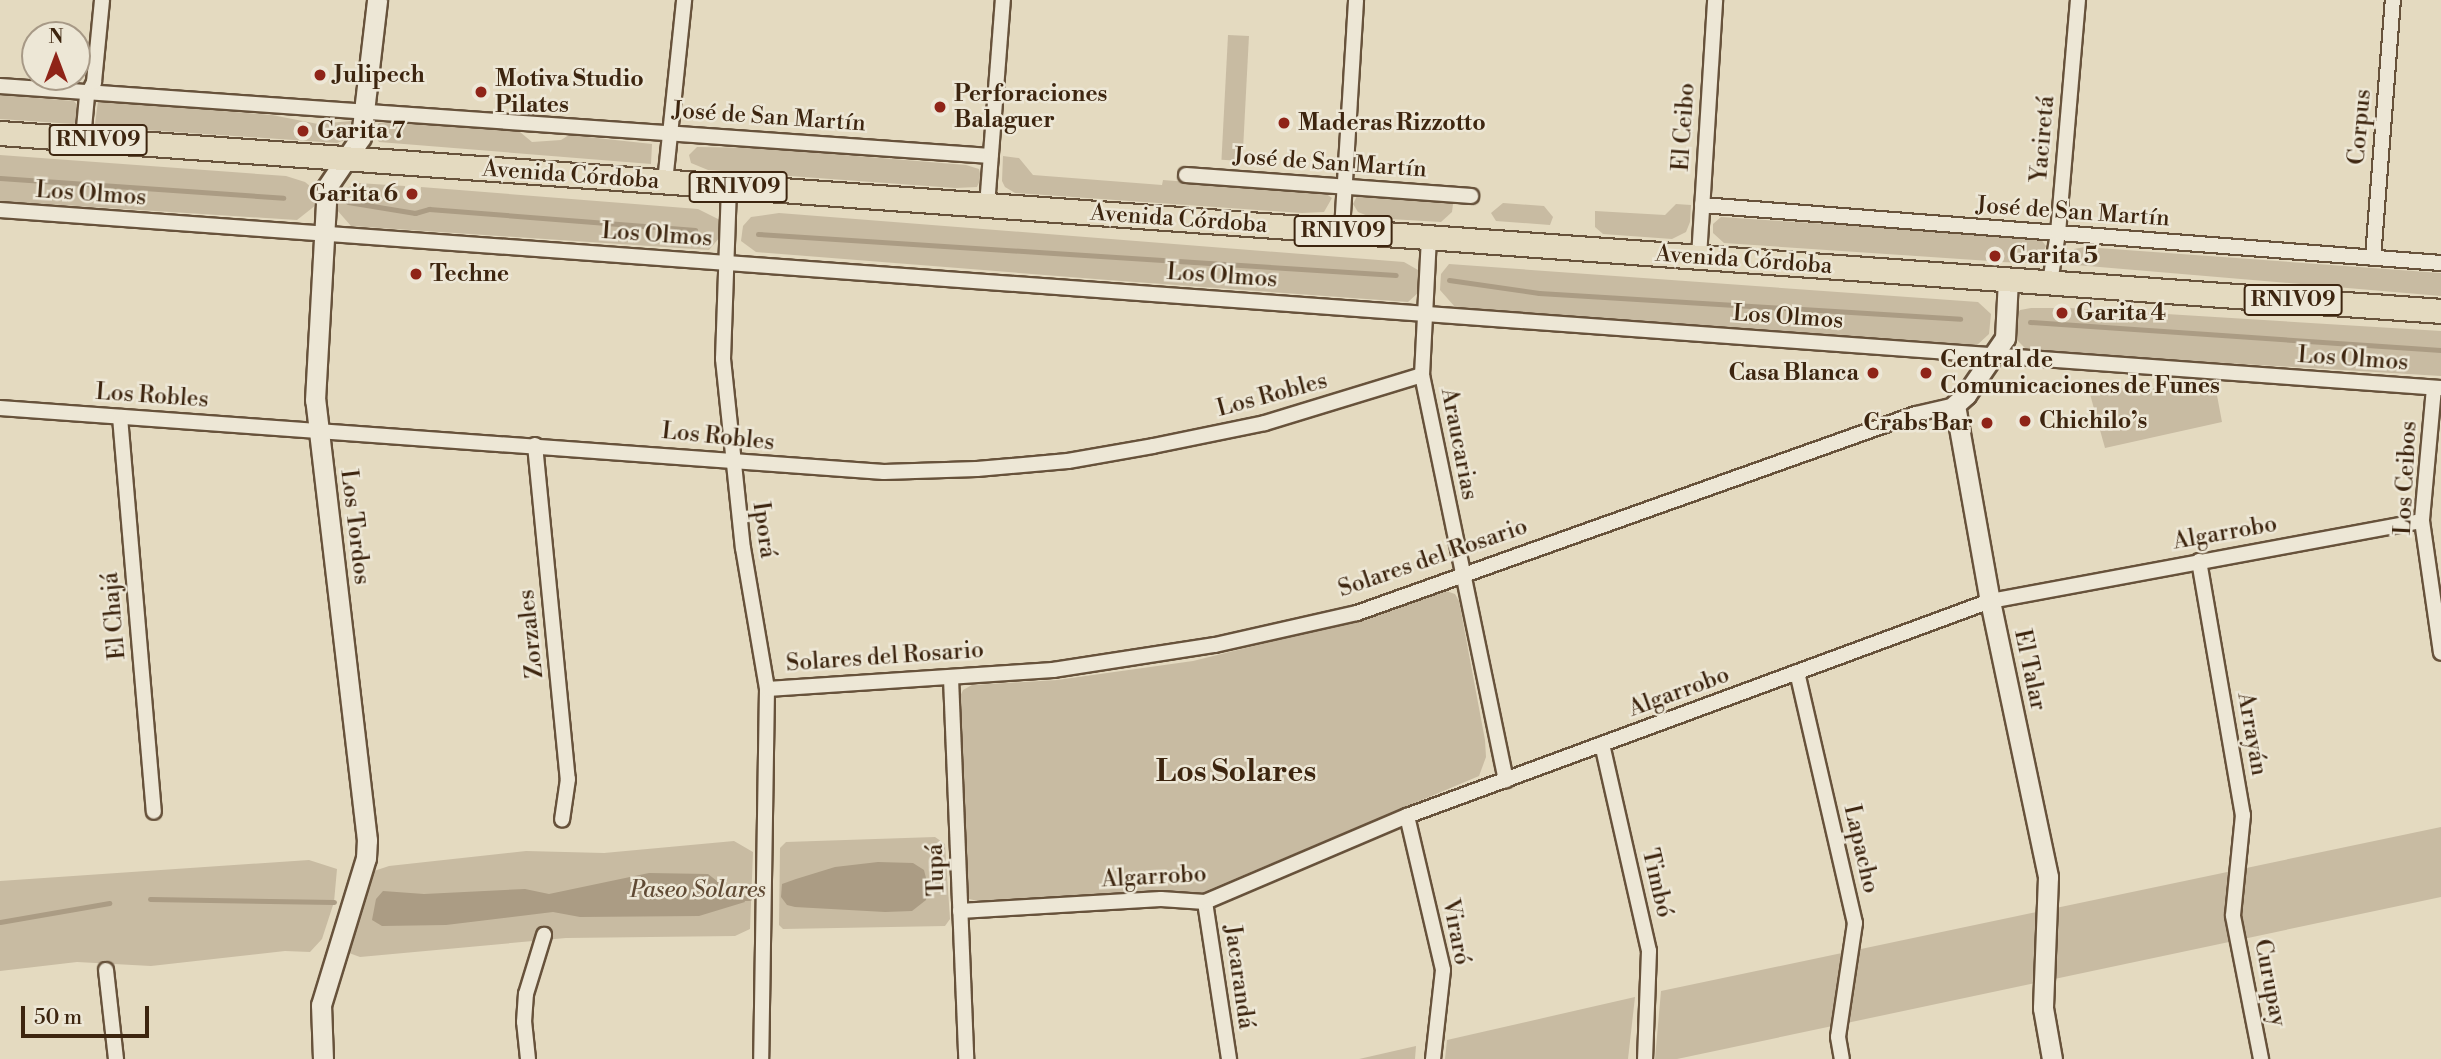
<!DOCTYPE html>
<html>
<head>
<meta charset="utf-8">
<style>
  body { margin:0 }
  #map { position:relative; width:2441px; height:1059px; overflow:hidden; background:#e4dac0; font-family:"Libre Bodoni",serif }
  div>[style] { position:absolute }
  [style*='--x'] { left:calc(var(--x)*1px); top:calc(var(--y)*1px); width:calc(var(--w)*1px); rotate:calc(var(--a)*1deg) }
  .green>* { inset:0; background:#c8bba2; transform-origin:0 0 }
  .water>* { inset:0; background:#ab9c84 }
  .stream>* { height:5px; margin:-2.5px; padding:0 2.5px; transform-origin:2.5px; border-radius:2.5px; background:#ab9c84 }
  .roads { filter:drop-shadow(2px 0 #67523b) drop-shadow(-2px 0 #67523b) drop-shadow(0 2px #67523b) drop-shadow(0 -2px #67523b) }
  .street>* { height:14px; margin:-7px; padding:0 7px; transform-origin:7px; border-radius:7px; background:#ede7d6 }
  .secondary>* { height:19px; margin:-9.5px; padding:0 9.5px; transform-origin:9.5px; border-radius:9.5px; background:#ede7d6 }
  .primary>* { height:23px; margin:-11.5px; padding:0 11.5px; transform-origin:11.5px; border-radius:11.5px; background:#e4dac0 }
  .dots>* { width:19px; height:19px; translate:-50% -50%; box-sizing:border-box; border:4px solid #ede7d6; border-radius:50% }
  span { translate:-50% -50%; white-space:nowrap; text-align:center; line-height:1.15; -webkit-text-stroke:5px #ede7d6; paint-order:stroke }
  .shield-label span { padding:2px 5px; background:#ede7d6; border:2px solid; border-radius:5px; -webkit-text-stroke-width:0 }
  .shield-label { font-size:21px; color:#3d250f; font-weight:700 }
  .poi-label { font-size:23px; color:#3d250f; font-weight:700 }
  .left { translate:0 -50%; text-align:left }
  .right { translate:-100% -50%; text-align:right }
  .street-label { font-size:23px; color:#3d250f }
  .park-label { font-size:23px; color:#604a34; font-style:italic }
  .district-label { font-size:30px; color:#3d250f; font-weight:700 }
  .north { position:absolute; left:21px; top:21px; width:70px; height:70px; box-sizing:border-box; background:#ede7d6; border:2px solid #a79986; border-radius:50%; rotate:0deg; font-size:19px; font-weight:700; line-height:28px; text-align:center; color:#3d250f }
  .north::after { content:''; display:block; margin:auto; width:24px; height:32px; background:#8f2418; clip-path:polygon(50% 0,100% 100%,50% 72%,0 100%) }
  .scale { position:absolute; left:21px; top:1006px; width:128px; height:32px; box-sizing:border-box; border:4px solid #3d250f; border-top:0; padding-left:9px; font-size:21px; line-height:24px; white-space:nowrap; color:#3d250f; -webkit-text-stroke:5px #ede7d6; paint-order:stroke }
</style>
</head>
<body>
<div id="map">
  <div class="green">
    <div style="left:1228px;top:35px;width:21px;height:125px;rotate:3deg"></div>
    <div style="clip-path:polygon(0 95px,74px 101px,80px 108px,80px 121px,73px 124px,0 119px)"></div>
    <div style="clip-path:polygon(98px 101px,272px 115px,318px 124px,351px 121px,350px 138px,337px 143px,102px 127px,95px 124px)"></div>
    <div style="clip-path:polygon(398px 121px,520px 132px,532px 142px,561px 140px,569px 135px,652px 144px,651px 164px,379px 142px,373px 132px,379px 123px)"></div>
    <div style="clip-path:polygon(697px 147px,759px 148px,966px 165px,979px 169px,981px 178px,977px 187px,955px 188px,708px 170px,691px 163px,689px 155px)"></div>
    <div style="clip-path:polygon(0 155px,286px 176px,305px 182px,316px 191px,316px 205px,297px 220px,0 201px)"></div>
    <div style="clip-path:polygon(1003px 156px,1019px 158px,1033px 175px,1162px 185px,1163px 180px,1325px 193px,1332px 198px,1324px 212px,1302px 213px,1015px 193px,1005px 187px,1002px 181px)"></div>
    <div style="clip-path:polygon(358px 183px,405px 186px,405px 199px,420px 199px,421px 187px,698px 209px,720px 220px,720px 237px,709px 250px,351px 226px,337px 210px,340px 191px)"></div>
    <div style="clip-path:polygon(1374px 195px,1445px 200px,1453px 204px,1452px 212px,1441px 222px,1373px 218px,1358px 212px,1353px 204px,1357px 196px)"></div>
    <div style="clip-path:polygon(1503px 203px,1544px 206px,1553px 217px,1550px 225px,1496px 221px,1491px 213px)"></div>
    <div style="clip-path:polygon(1676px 204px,1691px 205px,1690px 222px,1686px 232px,1672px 239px,1603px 234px,1595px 227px,1595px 211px,1665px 215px)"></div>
    <div style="clip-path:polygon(779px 213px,1404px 262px,1418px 270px,1418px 293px,1408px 302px,1108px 280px,756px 252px,741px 241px,743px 226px,751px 217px)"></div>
    <div style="clip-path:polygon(1721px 217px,2040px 238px,2046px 246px,2039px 261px,2028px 263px,2001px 262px,2000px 250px,1990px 250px,1990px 261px,1724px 243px,1713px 233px,1713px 224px)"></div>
    <div style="clip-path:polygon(2085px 247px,2441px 273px,2441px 296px,2076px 265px,2071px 259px,2074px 249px)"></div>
    <div style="clip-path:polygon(1449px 264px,1978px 302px,1991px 314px,1989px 334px,1976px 346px,1455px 307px,1440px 290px,1441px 274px)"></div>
    <div style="clip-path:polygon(2031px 308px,2055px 308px,2056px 319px,2069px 319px,2069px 308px,2441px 331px,2441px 376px,2028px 351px,2014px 337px,2015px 318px,2020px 310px)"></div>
    <div style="clip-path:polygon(2088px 387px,2216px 390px,2222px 422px,2105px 448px)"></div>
    <div style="clip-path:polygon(1443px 590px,1455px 594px,1459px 601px,1485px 740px,1486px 757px,1479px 776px,1201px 893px,987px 903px,969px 899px,958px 701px,963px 690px,972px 685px,1057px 680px,1193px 661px,1379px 615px)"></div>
    <div style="clip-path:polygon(2441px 827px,2441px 897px,1677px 1059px,1655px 1059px,1661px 991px)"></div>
    <div style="clip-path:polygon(935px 837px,945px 844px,950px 919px,945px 926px,783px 929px,779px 925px,780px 848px,786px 842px)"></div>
    <div style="clip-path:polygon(734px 841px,753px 852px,750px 929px,735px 936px,566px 938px,360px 957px,349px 953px,350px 940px,374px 871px,389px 866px,526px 851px,604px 853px)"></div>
    <div style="clip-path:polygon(309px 860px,337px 869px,334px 902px,322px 939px,310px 952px,285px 951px,151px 966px,77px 962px,0 971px,0 881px)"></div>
    <div style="clip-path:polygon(1635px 997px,1628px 1059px,1445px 1059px,1447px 1040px)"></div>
    <div style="clip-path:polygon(1416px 1046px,1415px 1059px,1359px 1059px)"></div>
  </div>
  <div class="water">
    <div style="clip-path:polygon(878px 862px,913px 863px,924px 870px,928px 886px,926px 900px,912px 911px,885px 912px,795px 907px,787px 905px,781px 897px,782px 884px,796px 879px,835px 867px)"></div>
    <div style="clip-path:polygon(649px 873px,708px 874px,726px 888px,741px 892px,745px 902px,699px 916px,580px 917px,553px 912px,446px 925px,382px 926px,372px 920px,376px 899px,383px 891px,424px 894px,525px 889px,549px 894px)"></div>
  </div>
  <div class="stream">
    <div style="--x:0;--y:178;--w:284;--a:4"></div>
    <div style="--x:348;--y:202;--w:68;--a:9.3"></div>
    <div style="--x:415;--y:213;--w:15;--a:-16"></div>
    <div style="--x:429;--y:209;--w:267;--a:4.5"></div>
    <div style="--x:758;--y:234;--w:639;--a:3.68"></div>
    <div style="--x:1449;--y:280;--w:91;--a:8.2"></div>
    <div style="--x:1539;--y:293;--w:422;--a:3.5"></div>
    <div style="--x:2030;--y:322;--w:412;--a:3.9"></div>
    <div style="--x:738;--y:898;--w:11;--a:0"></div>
    <div style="--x:150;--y:899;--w:184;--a:0.9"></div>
    <div style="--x:0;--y:922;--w:111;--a:-9.9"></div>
  </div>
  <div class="roads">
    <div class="street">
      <div style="--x:0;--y:86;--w:993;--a:4.04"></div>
      <div style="--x:83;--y:139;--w:43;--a:-84.7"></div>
      <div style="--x:87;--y:96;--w:16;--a:-63"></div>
      <div style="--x:94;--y:82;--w:82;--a:-84.4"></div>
      <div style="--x:1186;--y:175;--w:286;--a:4.2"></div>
      <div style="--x:665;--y:182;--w:183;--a:-84"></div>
      <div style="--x:729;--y:187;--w:172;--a:92"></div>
      <div style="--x:723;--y:359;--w:190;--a:84"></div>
      <div style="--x:743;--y:548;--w:143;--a:80.3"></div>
      <div style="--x:767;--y:689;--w:370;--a:90.9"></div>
      <div style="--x:1702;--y:205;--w:741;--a:4.49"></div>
      <div style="--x:987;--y:206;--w:207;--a:-85.6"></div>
      <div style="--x:0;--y:210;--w:2447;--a:4.17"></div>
      <div style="--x:1342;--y:230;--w:230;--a:-86.5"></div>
      <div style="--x:1429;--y:237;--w:138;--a:92.9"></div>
      <div style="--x:1422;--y:375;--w:414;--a:78.3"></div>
      <div style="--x:1699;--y:257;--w:257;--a:-86.4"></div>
      <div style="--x:2373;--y:258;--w:259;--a:-85.6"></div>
      <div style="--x:2050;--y:282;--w:50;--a:-80.7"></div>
      <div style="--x:2058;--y:233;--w:234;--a:-85.1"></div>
      <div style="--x:2434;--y:388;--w:134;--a:95.2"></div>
      <div style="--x:2422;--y:521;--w:133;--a:81.8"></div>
      <div style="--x:0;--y:408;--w:886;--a:4.14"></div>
      <div style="--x:884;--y:472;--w:93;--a:-1.8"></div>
      <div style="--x:977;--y:469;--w:91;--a:-5"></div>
      <div style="--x:1068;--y:461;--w:86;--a:-10"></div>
      <div style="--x:1153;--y:446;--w:114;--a:-11.6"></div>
      <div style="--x:1265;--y:423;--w:164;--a:-17"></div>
      <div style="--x:120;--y:417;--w:396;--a:85.1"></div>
      <div style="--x:535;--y:445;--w:336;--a:84.4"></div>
      <div style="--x:568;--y:779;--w:41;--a:98.3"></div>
      <div style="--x:2199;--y:561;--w:258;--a:80.2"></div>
      <div style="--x:2243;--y:815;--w:101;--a:95.7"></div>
      <div style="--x:2233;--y:916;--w:146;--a:78.9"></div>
      <div style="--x:1797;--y:672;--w:258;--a:77"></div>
      <div style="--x:1855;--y:923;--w:115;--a:98.5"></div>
      <div style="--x:1838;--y:1037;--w:22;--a:80"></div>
      <div style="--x:951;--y:678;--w:381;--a:87.7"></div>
      <div style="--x:767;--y:689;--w:287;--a:-3.8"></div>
      <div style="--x:1053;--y:670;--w:164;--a:-8.8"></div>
      <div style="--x:1215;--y:645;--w:146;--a:-12.7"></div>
      <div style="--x:1357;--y:613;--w:593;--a:-19.6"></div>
      <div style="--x:1916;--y:414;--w:40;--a:-13"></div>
      <div style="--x:1602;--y:744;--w:212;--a:77.2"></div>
      <div style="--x:1649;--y:951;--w:108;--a:92.1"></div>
      <div style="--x:1407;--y:816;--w:158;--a:76.8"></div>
      <div style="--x:1443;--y:970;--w:90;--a:96.4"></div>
      <div style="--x:1205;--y:902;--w:159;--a:81.3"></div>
      <div style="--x:960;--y:911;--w:201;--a:-3.4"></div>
      <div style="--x:1161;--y:899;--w:44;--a:3.9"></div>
      <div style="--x:1205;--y:902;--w:220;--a:-23.1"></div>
      <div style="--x:1407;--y:816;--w:621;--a:-20.24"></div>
      <div style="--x:1990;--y:601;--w:439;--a:-10.5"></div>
      <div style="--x:106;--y:970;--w:90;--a:83.6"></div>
      <div style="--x:528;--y:1059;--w:37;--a:-96"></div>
      <div style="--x:524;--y:1022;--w:28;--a:-86"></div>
      <div style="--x:526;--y:994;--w:62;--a:-73"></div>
    </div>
    <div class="secondary">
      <div style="--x:2008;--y:279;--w:59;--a:92.9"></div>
      <div style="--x:2005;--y:338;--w:69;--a:124.4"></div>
      <div style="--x:1966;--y:395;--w:15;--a:138"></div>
      <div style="--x:1955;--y:405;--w:199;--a:79.9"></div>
      <div style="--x:1990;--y:601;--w:282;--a:78.1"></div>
      <div style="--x:2048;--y:877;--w:131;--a:92.2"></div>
      <div style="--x:2043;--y:1008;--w:52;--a:80"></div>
      <div style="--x:323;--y:1059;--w:54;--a:-92.1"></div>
      <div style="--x:321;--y:1005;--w:154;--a:-73"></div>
      <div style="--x:366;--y:858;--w:18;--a:-87"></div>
      <div style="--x:367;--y:840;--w:443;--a:-96.7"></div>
      <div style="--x:315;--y:400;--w:213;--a:-86.8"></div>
      <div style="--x:327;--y:187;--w:60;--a:-55.8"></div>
      <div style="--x:361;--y:137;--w:138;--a:-83.3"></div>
    </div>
    <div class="primary">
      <div style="--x:0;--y:133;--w:2447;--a:4.17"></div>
    </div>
  </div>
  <div class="dots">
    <div style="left:320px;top:75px;background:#8f2418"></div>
    <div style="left:481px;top:92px;background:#8f2418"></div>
    <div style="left:940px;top:107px;background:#8f2418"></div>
    <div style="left:1284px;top:123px;background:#8f2418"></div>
    <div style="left:303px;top:131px;background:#8f2418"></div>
    <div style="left:412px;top:194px;background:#8f2418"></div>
    <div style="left:1995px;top:256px;background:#8f2418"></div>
    <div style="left:416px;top:274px;background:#8f2418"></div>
    <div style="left:2062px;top:313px;background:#8f2418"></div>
    <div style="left:1873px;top:373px;background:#8f2418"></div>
    <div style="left:1926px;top:373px;background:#8f2418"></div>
    <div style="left:2025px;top:421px;background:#8f2418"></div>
    <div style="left:1987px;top:423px;background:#8f2418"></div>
  </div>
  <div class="shield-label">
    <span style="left:98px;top:140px">RN1V09</span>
    <span style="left:738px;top:187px">RN1V09</span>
    <span style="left:1343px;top:231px">RN1V09</span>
    <span style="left:2293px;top:300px">RN1V09</span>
  </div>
  <div class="poi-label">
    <span class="left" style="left:334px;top:75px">Julipech</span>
    <span class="left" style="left:495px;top:92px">Motiva Studio<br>Pilates</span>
    <span class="left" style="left:954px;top:107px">Perforaciones<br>Balaguer</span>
    <span class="left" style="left:1298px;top:123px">Maderas Rizzotto</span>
    <span class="left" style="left:317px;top:131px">Garita 7</span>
    <span class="right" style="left:398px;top:194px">Garita 6</span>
    <span class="left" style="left:2009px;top:256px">Garita 5</span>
    <span class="left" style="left:430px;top:274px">Techne</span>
    <span class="left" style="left:2076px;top:313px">Garita 4</span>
    <span class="left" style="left:1940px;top:373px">Central de<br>Comunicaciones de Funes</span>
    <span class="right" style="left:1859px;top:373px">Casa Blanca</span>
    <span class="left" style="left:2039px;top:421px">Chichilo’s</span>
    <span class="right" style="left:1973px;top:423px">Crabs Bar</span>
  </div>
  <div class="street-label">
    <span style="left:769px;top:117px;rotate:4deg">José de San Martín</span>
    <span style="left:1684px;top:127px;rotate:-86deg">El Ceibo</span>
    <span style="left:2360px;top:127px;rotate:-85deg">Corpus</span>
    <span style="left:2043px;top:139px;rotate:-85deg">Yaciretá</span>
    <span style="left:1330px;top:163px;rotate:4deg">José de San Martín</span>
    <span style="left:571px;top:175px;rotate:4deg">Avenida Córdoba</span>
    <span style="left:91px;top:194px;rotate:4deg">Los Olmos</span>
    <span style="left:2073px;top:212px;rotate:4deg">José de San Martín</span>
    <span style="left:1179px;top:219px;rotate:4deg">Avenida Córdoba</span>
    <span style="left:657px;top:235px;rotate:4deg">Los Olmos</span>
    <span style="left:1744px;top:260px;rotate:4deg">Avenida Córdoba</span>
    <span style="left:1222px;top:276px;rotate:4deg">Los Olmos</span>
    <span style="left:1788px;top:317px;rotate:4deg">Los Olmos</span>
    <span style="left:2353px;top:359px;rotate:4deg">Los Olmos</span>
    <span style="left:1272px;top:395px;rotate:-15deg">Los Robles</span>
    <span style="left:152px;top:396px;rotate:4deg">Los Robles</span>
    <span style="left:718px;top:437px;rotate:6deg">Los Robles</span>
    <span style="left:1459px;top:444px;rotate:79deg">Araucarias</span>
    <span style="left:2406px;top:478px;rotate:-87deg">Los Ceibos</span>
    <span style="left:355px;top:527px;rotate:83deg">Los Tordos</span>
    <span style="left:764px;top:530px;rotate:82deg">Iporá</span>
    <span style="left:2225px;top:533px;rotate:-10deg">Algarrobo</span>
    <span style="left:1433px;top:558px;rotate:-19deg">Solares del Rosario</span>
    <span style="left:114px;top:616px;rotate:-95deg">El Chajá</span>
    <span style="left:531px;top:634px;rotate:-96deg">Zorzales</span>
    <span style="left:885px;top:657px;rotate:-4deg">Solares del Rosario</span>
    <span style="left:2030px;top:670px;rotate:78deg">El Talar</span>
    <span style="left:1679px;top:692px;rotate:-20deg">Algarrobo</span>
    <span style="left:2252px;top:734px;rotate:80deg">Arrayán</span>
    <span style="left:1861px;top:849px;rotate:77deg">Lapacho</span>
    <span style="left:936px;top:870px;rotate:-92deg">Tupá</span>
    <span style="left:1154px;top:877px;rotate:-3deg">Algarrobo</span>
    <span style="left:1657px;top:883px;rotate:77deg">Timbó</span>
    <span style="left:1456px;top:932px;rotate:79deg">Viraró</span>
    <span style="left:1239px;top:977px;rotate:82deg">Jacarandá</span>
    <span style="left:2270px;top:983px;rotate:79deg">Curupay</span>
  </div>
  <div class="park-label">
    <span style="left:698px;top:890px">Paseo Solares</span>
  </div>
  <div class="district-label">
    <span style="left:1236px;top:772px">Los Solares</span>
  </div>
  <div class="north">N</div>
  <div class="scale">50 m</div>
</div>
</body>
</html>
